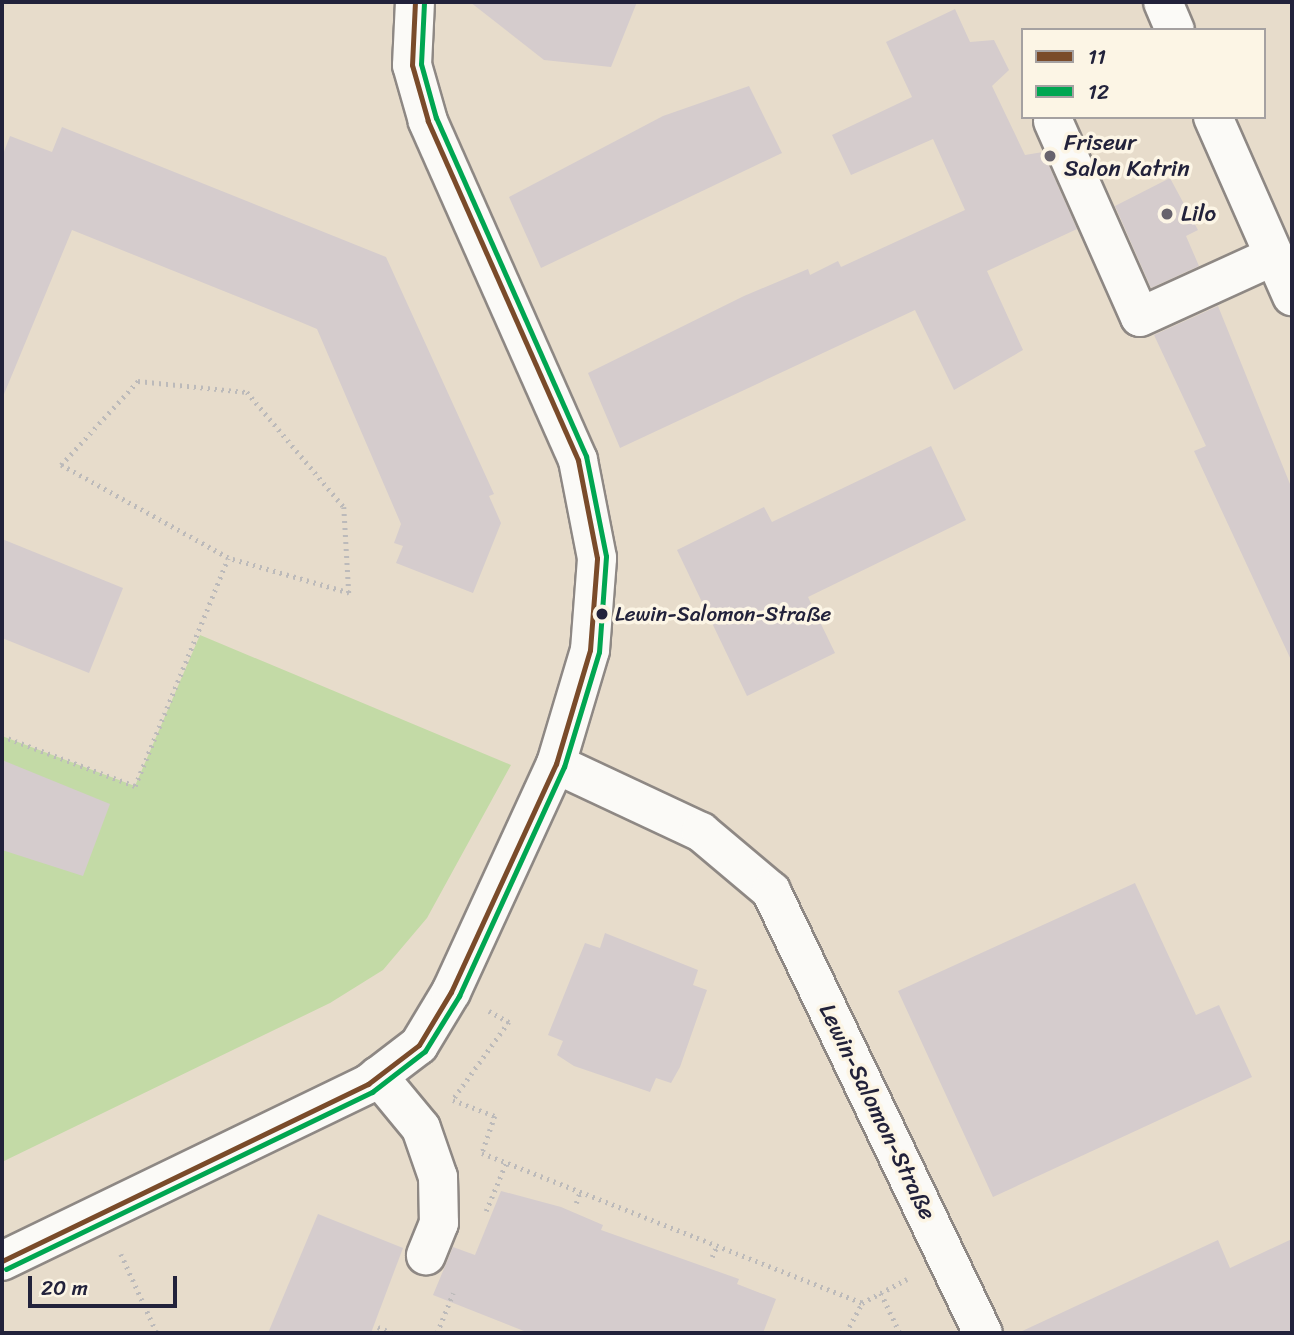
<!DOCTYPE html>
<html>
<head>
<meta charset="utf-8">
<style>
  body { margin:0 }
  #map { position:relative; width:1294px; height:1335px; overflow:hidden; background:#e7dccb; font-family:Sriracha,sans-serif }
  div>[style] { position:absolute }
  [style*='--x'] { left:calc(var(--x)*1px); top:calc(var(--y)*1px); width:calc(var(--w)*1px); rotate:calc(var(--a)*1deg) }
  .green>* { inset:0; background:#c3daa6 }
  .building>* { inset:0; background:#d5cccd }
  .path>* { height:4.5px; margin-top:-2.25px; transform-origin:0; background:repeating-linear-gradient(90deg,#bcbaba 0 2px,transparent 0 7px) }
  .roads { filter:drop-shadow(2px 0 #8e8884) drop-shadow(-2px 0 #8e8884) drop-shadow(0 2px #8e8884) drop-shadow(0 -2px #8e8884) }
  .minor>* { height:38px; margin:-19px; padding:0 19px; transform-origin:19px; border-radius:19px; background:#fbfaf7 }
  .bus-1>* { height:5px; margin:-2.5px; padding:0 2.5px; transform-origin:2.5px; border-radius:2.5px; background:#7a4b2a }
  .bus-2>* { height:5px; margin:-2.5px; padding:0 2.5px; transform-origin:2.5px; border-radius:2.5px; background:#00a651 }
  .dots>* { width:19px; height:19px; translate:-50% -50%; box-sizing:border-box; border:4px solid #fcf5e5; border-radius:50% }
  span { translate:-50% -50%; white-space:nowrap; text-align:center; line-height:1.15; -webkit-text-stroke:7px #fcf5e5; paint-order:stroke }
  .bus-label { font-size:21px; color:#22223b }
  .left { translate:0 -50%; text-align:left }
  .poi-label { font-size:23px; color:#22223b }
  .street-label { font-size:23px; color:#22223b }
  .frame { position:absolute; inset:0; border:4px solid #22223b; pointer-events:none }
  .legend { position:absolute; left:1021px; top:28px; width:245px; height:91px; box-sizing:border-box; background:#fcf5e5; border:2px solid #a5a1a1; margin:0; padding:9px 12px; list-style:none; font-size:21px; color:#22223b }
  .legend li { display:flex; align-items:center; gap:14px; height:35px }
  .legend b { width:35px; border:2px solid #a5a1a1 }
  .scale { position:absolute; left:28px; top:1276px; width:149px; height:32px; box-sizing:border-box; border:4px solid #22223b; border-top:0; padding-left:9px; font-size:21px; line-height:24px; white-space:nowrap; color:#22223b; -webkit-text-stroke:5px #fcf5e5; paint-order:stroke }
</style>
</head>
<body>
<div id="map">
  <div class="green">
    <div style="clip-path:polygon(200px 635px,511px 765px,427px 918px,383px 970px,330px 1003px,2px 1162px,2px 736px,135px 786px)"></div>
  </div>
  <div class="building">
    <div style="clip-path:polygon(470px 2px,637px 2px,611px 67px,544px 60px)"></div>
    <div style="clip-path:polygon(955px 9px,970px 42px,994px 40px,1009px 70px,992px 86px,1025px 155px,1043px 152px,1077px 229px,987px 271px,1023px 350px,954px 390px,915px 310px,620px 448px,588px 373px,744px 296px,808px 269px,810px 275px,838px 261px,841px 267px,965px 210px,933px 139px,851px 175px,832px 135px,912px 97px,886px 42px)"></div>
    <div style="clip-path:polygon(749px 86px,782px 153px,541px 268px,509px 197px,663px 116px)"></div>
    <div style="clip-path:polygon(62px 127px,386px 257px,494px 494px,489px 496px,501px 523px,473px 593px,396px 563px,403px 546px,394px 543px,401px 524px,317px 329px,298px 321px,72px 230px,2px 399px,2px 157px,10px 136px,52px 152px)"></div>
    <div style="clip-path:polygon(1170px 178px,1198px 230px,1186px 236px,1199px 266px,1151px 288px,1115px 206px)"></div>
    <div style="clip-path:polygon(1218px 306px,1292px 489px,1292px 662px,1194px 451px,1206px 446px,1154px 335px)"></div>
    <div style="clip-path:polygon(931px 446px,966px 520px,808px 597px,835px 653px,747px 696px,677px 550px,764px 507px,772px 522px)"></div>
    <div style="clip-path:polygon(2px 539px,123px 588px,89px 673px,2px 638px)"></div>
    <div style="clip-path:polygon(2px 760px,110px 804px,83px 876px,2px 850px)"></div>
    <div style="clip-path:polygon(1135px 883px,1196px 1015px,1219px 1005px,1252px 1077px,993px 1197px,898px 991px)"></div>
    <div style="clip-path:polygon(605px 933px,698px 970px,693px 985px,707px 990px,680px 1067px,671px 1083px,656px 1078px,650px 1092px,574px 1066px,557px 1055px,563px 1041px,548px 1035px,585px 943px,600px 948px)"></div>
    <div style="clip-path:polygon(501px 1191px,561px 1207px,603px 1225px,601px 1230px,739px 1279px,737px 1284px,776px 1299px,763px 1333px,529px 1333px,433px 1295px,453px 1247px,475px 1255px)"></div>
    <div style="clip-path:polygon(318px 1214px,403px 1248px,371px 1333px,268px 1333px)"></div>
    <div style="clip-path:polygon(1292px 1239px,1292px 1333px,1018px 1333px,1218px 1240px,1230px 1268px)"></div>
  </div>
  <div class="path">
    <div style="--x:138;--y:381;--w:110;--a:5.8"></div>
    <div style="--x:247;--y:392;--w:150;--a:49.9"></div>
    <div style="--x:344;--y:507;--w:86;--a:86.7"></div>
    <div style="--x:349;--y:593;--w:126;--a:-163.9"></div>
    <div style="--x:228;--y:558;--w:191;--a:-150.9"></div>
    <div style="--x:61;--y:465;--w:114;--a:-47.5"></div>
    <div style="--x:2;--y:736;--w:142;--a:20.6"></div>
    <div style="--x:135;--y:786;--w:246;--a:-67.8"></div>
    <div style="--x:489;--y:1011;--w:23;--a:29"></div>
    <div style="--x:509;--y:1022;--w:96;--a:125.7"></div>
    <div style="--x:453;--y:1100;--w:45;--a:20.9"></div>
    <div style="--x:495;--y:1116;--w:39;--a:109"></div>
    <div style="--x:482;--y:1153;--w:409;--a:21.5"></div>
    <div style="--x:862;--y:1303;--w:51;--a:-28.1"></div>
    <div style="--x:576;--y:1203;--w:12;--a:-70"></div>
    <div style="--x:486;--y:1211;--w:52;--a:-67.4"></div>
    <div style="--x:121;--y:1254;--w:87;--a:65.5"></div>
    <div style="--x:712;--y:1257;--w:12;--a:-66"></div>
    <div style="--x:881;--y:1293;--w:44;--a:64.6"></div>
    <div style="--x:378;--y:1327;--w:16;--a:22"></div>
    <div style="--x:437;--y:1333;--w:43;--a:-68.2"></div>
    <div style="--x:846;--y:1333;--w:34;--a:-62"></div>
  </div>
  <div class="roads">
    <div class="minor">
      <div style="--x:1163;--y:2;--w:30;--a:67"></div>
      <div style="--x:1213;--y:117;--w:196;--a:66.2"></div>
      <div style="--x:1053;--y:121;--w:214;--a:66.1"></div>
      <div style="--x:1140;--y:317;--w:147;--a:-24.5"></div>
      <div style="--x:556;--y:764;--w:160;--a:25.1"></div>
      <div style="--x:701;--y:832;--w:92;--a:40.1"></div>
      <div style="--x:771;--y:891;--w:490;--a:64.4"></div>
      <div style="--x:378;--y:1076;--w:67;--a:50.4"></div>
      <div style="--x:421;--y:1128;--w:52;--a:70.9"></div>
      <div style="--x:438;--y:1177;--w:46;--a:88.8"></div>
      <div style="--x:439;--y:1223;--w:35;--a:112"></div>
      <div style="--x:2;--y:1261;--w:407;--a:-25.8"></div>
      <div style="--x:368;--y:1084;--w:64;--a:-37.4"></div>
      <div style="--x:419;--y:1045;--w:62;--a:-58.9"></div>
      <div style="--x:451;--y:992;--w:251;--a:-65.3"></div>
      <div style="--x:556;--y:764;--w:119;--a:-73.4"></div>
      <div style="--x:590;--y:650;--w:92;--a:-85.6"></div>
      <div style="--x:597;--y:558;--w:100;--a:-101"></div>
      <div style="--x:578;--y:460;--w:371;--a:-113.9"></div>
      <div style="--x:428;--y:121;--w:58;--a:-105.9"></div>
      <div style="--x:412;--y:65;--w:63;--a:-87.3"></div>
    </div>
  </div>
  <div class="bus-1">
    <div style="--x:2;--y:1261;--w:407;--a:-25.8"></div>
    <div style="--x:368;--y:1084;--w:64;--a:-37.4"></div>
    <div style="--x:419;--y:1045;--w:62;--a:-58.9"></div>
    <div style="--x:451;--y:992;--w:251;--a:-65.3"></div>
    <div style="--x:556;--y:764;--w:119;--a:-73.4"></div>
    <div style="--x:590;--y:650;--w:92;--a:-85.6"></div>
    <div style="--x:597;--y:558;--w:100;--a:-101"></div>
    <div style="--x:578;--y:460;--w:371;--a:-113.9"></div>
    <div style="--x:428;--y:121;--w:58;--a:-105.9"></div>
    <div style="--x:412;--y:65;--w:63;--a:-87.3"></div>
  </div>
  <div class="bus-2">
    <div style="--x:6;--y:1269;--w:407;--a:-25.8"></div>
    <div style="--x:372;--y:1092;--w:67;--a:-37.7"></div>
    <div style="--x:425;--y:1051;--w:65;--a:-58.3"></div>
    <div style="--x:459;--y:996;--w:252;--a:-65.4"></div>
    <div style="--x:564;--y:767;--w:120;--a:-73.1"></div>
    <div style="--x:599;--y:652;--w:96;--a:-85.8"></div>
    <div style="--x:606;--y:556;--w:102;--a:-101.3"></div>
    <div style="--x:586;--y:456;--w:370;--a:-113.9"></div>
    <div style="--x:436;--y:118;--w:56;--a:-105.5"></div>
    <div style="--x:421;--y:64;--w:62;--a:-87.2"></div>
  </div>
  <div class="dots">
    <div style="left:1050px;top:156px;background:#67636d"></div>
    <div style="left:1167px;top:214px;background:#67636d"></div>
    <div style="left:602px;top:614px;background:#22223b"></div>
  </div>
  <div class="bus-label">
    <span class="left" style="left:615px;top:614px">Lewin-Salomon-Straße</span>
  </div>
  <div class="poi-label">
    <span class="left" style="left:1064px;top:156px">Friseur<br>Salon Katrin</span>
    <span class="left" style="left:1181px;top:214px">Lilo</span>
  </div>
  <div class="street-label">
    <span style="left:877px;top:1112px;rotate:64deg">Lewin-Salomon-Straße</span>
  </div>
  <div class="frame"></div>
  <ul class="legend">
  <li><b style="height:9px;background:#7a4b2a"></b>11</li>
  <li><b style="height:9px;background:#00a651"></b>12</li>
  </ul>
  <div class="scale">20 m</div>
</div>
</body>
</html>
